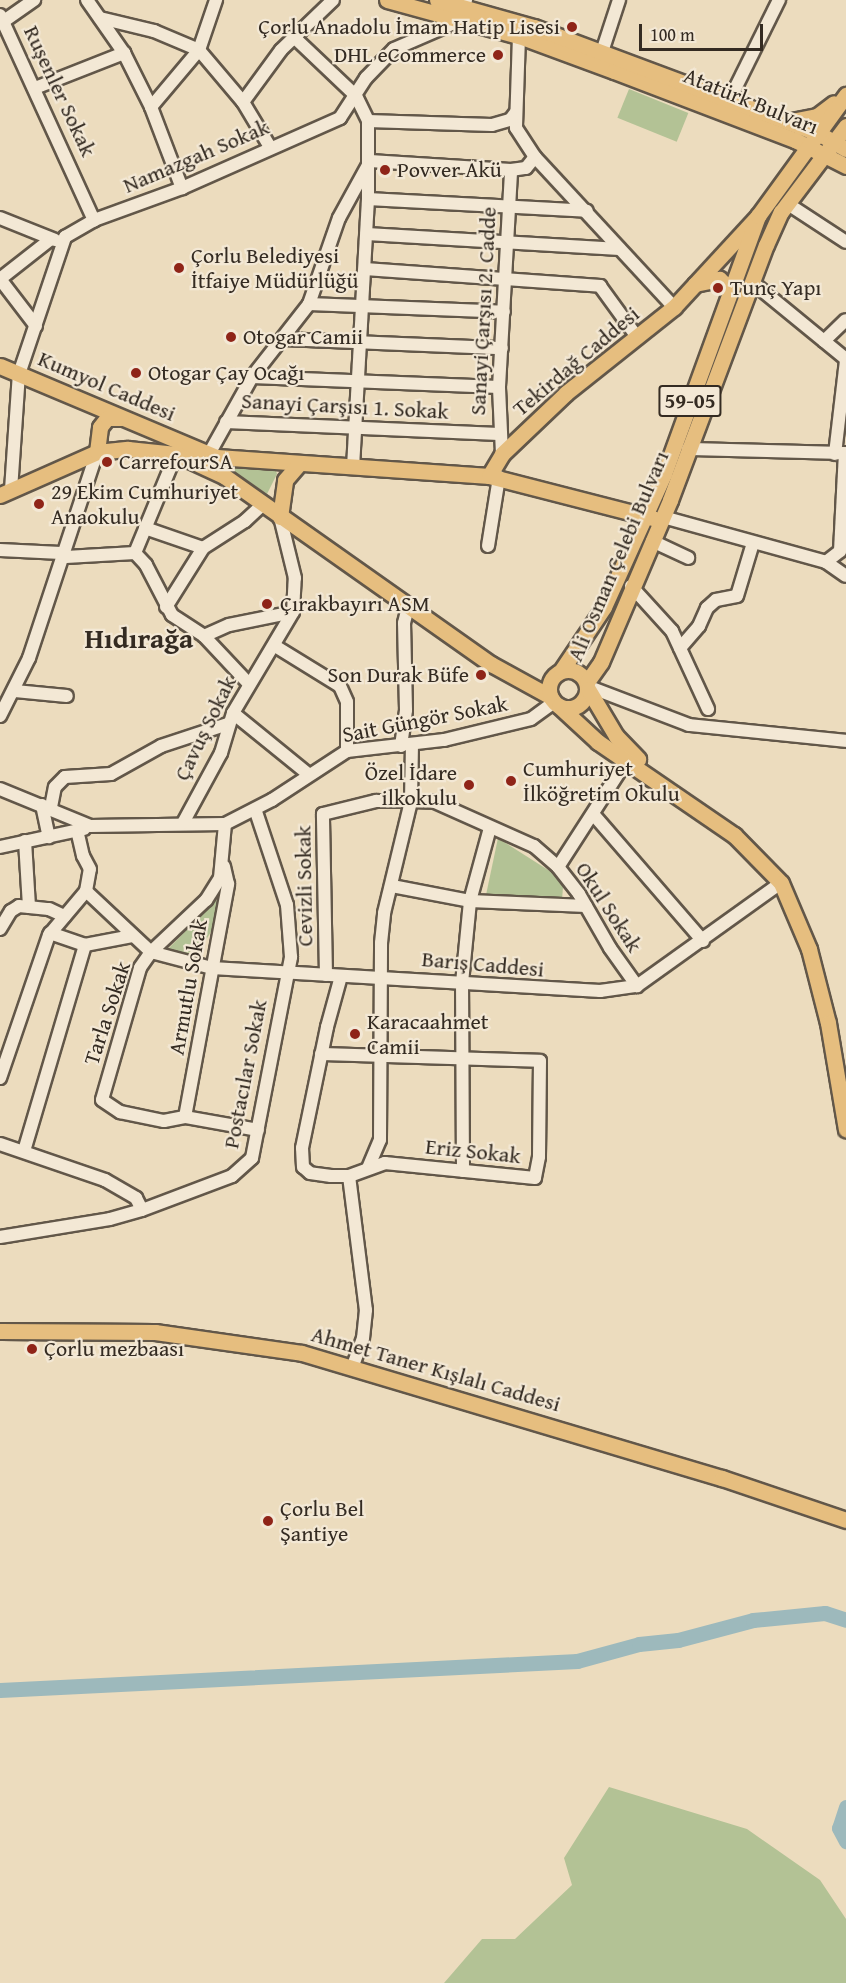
<!DOCTYPE html>
<html>
<head>
<meta charset="utf-8">
<style>
  body { margin:0 }
  #map { position:relative; width:846px; height:1983px; overflow:hidden; background:#ecdcbe; font-family:"Gentium Book Plus",serif }
  div>[style] { position:absolute }
  [style*='--x'] { left:calc(var(--x)*1px); top:calc(var(--y)*1px); width:calc(var(--w)*1px); rotate:calc(var(--a)*1deg) }
  .green>* { inset:0; background:#b3c295; transform-origin:0 0 }
  .river>* { height:15px; margin:-7.5px; padding:0 7.5px; transform-origin:7.5px; border-radius:7.5px; background:#9db9bc }
  .roads { filter:drop-shadow(2px 0 #625749) drop-shadow(-2px 0 #625749) drop-shadow(0 2px #625749) drop-shadow(0 -2px #625749) }
  .minor>* { height:12px; margin:-6px; padding:0 6px; transform-origin:6px; border-radius:6px; background:#f3e8d5 }
  .major>* { height:15px; margin:-7.5px; padding:0 7.5px; transform-origin:7.5px; border-radius:7.5px; background:#e6be7f }
  .major>.ring { margin:-7.5px; padding:0; box-sizing:content-box; background:none; border:15px solid #e6be7f; border-radius:50% }
  .dots>* { width:16px; height:16px; translate:-50% -50%; box-sizing:border-box; border:3px solid #f3e8d5; border-radius:50% }
  span { translate:-50% -50%; white-space:nowrap; text-align:center; line-height:1.15; -webkit-text-stroke:4.5px #f3e8d5; paint-order:stroke }
  .shield-label span { padding:2px 4px; background:#f3e8d5; border:2px solid; border-radius:4px; -webkit-text-stroke-width:0 }
  .shield-label { font-size:21px; color:#342b22; font-weight:700 }
  .poi-label { font-size:22px; color:#342b22 }
  .right { translate:-100% -50%; text-align:right }
  .left { translate:0 -50%; text-align:left }
  .street-label { font-size:22px; color:#342b22 }
  .district-label { font-size:28px; color:#342b22; font-weight:700 }
  .scale { position:absolute; left:639px; top:24px; width:124px; height:27px; box-sizing:border-box; border:3px solid #342b22; border-top:0; padding-left:8px; font-size:18px; line-height:21px; white-space:nowrap; color:#342b22; -webkit-text-stroke:4px #f3e8d5; paint-order:stroke }
</style>
</head>
<body>
<div id="map">
  <div class="green">
    <div style="left:629px;top:89px;width:64px;height:31px;rotate:22deg"></div>
    <div style="clip-path:polygon(221px 463px,275px 467px,277px 474px,267px 494px,244px 478px,241px 481px)"></div>
    <div style="clip-path:polygon(498px 838px,556px 875px,563px 887px,562px 900px,486px 895px)"></div>
    <div style="clip-path:polygon(219px 897px,216px 924px,204px 943px,185px 955px,166px 951px)"></div>
    <div style="clip-path:polygon(609px 1787px,747px 1829px,820px 1880px,846px 1919px,846px 1983px,444px 1983px,482px 1939px,515px 1939px,572px 1885px,564px 1858px)"></div>
  </div>
  <div class="river">
    <div style="--x:0;--y:1690;--w:578;--a:-2.88"></div>
    <div style="--x:577;--y:1661;--w:64;--a:-15.3"></div>
    <div style="--x:639;--y:1644;--w:39;--a:-6"></div>
    <div style="--x:678;--y:1640;--w:78;--a:-14.9"></div>
    <div style="--x:753;--y:1620;--w:72;--a:-5.6"></div>
    <div style="--x:825;--y:1613;--w:22;--a:18"></div>
    <div style="--x:846;--y:1807;--w:22;--a:108"></div>
    <div style="--x:839;--y:1828;--w:15;--a:62"></div>
  </div>
  <div class="roads">
    <div class="minor">
      <div style="--x:87;--y:0;--w:65;--a:55.1"></div>
      <div style="--x:124;--y:53;--w:60;--a:63.4"></div>
      <div style="--x:151;--y:107;--w:87;--a:69.1"></div>
      <div style="--x:0;--y:15;--w:226;--a:65.4"></div>
      <div style="--x:100;--y:18;--w:56;--a:13.5"></div>
      <div style="--x:154;--y:31;--w:49;--a:22.9"></div>
      <div style="--x:199;--y:50;--w:68;--a:49.8"></div>
      <div style="--x:243;--y:102;--w:52;--a:59"></div>
      <div style="--x:4;--y:21;--w:37;--a:-35"></div>
      <div style="--x:519;--y:36;--w:92;--a:91.9"></div>
      <div style="--x:516;--y:128;--w:35;--a:57"></div>
      <div style="--x:535;--y:157;--w:205;--a:47.2"></div>
      <div style="--x:296;--y:39;--w:83;--a:43.5"></div>
      <div style="--x:356;--y:96;--w:28;--a:64"></div>
      <div style="--x:368;--y:121;--w:78;--a:90"></div>
      <div style="--x:368;--y:199;--w:267;--a:93.2"></div>
      <div style="--x:602;--y:52;--w:55;--a:-71.9"></div>
      <div style="--x:35;--y:88;--w:96;--a:-21.5"></div>
      <div style="--x:729;--y:101;--w:113;--a:-63.7"></div>
      <div style="--x:243;--y:102;--w:64;--a:-53.8"></div>
      <div style="--x:281;--y:50;--w:72;--a:-43.9"></div>
      <div style="--x:151;--y:107;--w:75;--a:-49.9"></div>
      <div style="--x:199;--y:50;--w:53;--a:-71.2"></div>
      <div style="--x:368;--y:121;--w:124;--a:1.8"></div>
      <div style="--x:492;--y:125;--w:19;--a:-16"></div>
      <div style="--x:510;--y:120;--w:10;--a:-53"></div>
      <div style="--x:370;--y:161;--w:141;--a:3.7"></div>
      <div style="--x:511;--y:170;--w:15;--a:-8"></div>
      <div style="--x:526;--y:168;--w:14;--a:-51"></div>
      <div style="--x:368;--y:199;--w:219;--a:3.1"></div>
      <div style="--x:788;--y:204;--w:69;--a:33.2"></div>
      <div style="--x:0;--y:218;--w:59;--a:21.8"></div>
      <div style="--x:367;--y:234;--w:253;--a:3.4"></div>
      <div style="--x:365;--y:269;--w:236;--a:4.1"></div>
      <div style="--x:600;--y:286;--w:63;--a:54"></div>
      <div style="--x:752;--y:282;--w:122;--a:39.3"></div>
      <div style="--x:309;--y:304;--w:195;--a:2.3"></div>
      <div style="--x:36;--y:326;--w:59;--a:-127.5"></div>
      <div style="--x:0;--y:279;--w:65;--a:-38.1"></div>
      <div style="--x:283;--y:339;--w:219;--a:2.4"></div>
      <div style="--x:824;--y:341;--w:30;--a:-44"></div>
      <div style="--x:252;--y:377;--w:247;--a:2.3"></div>
      <div style="--x:226;--y:422;--w:273;--a:2.5"></div>
      <div style="--x:688;--y:449;--w:158;--a:1.5"></div>
      <div style="--x:209;--y:454;--w:88;--a:-60.8"></div>
      <div style="--x:252;--y:377;--w:93;--a:-52"></div>
      <div style="--x:309;--y:304;--w:91;--a:-70.8"></div>
      <div style="--x:339;--y:218;--w:60;--a:-61.3"></div>
      <div style="--x:502;--y:454;--w:67;--a:-92.6"></div>
      <div style="--x:499;--y:387;--w:217;--a:-86.8"></div>
      <div style="--x:835;--y:454;--w:94;--a:-83.3"></div>
      <div style="--x:11;--y:490;--w:116;--a:-86.1"></div>
      <div style="--x:19;--y:374;--w:145;--a:-71.4"></div>
      <div style="--x:65;--y:237;--w:34;--a:-30"></div>
      <div style="--x:94;--y:220;--w:94;--a:-20"></div>
      <div style="--x:182;--y:188;--w:173;--a:-23.9"></div>
      <div style="--x:340;--y:118;--w:48;--a:-57"></div>
      <div style="--x:366;--y:78;--w:40;--a:-46"></div>
      <div style="--x:394;--y:49;--w:73;--a:-23.4"></div>
      <div style="--x:461;--y:20;--w:21;--a:-76"></div>
      <div style="--x:663;--y:517;--w:169;--a:15.4"></div>
      <div style="--x:826;--y:562;--w:24;--a:35"></div>
      <div style="--x:145;--y:528;--w:61;--a:19"></div>
      <div style="--x:652;--y:541;--w:40;--a:25"></div>
      <div style="--x:488;--y:546;--w:70;--a:-80.9"></div>
      <div style="--x:0;--y:550;--w:61;--a:2.8"></div>
      <div style="--x:61;--y:553;--w:6;--a:39"></div>
      <div style="--x:66;--y:557;--w:69;--a:-3.3"></div>
      <div style="--x:135;--y:553;--w:16;--a:47"></div>
      <div style="--x:146;--y:565;--w:56;--a:62.5"></div>
      <div style="--x:172;--y:615;--w:38;--a:33"></div>
      <div style="--x:204;--y:636;--w:66;--a:46.8"></div>
      <div style="--x:135;--y:553;--w:107;--a:-67.5"></div>
      <div style="--x:826;--y:562;--w:18;--a:-38"></div>
      <div style="--x:840;--y:551;--w:98;--a:-87.1"></div>
      <div style="--x:631;--y:586;--w:61;--a:47.7"></div>
      <div style="--x:672;--y:631;--w:86;--a:65.2"></div>
      <div style="--x:166;--y:607;--w:70;--a:-57.9"></div>
      <div style="--x:203;--y:548;--w:50;--a:-32.7"></div>
      <div style="--x:245;--y:521;--w:23;--a:-43"></div>
      <div style="--x:204;--y:636;--w:27;--a:-24"></div>
      <div style="--x:229;--y:625;--w:65;--a:-11.5"></div>
      <div style="--x:275;--y:646;--w:76;--a:31.6"></div>
      <div style="--x:340;--y:686;--w:17;--a:66"></div>
      <div style="--x:347;--y:702;--w:49;--a:90"></div>
      <div style="--x:680;--y:648;--w:29;--a:-49"></div>
      <div style="--x:699;--y:626;--w:20;--a:-66"></div>
      <div style="--x:707;--y:608;--w:12;--a:-42"></div>
      <div style="--x:716;--y:600;--w:21;--a:-11"></div>
      <div style="--x:737;--y:596;--w:55;--a:-73.2"></div>
      <div style="--x:587;--y:686;--w:109;--a:20.9"></div>
      <div style="--x:689;--y:725;--w:158;--a:5.8"></div>
      <div style="--x:15;--y:691;--w:52;--a:5.5"></div>
      <div style="--x:233;--y:713;--w:97;--a:39.1"></div>
      <div style="--x:0;--y:716;--w:65;--a:-63.4"></div>
      <div style="--x:29;--y:658;--w:217;--a:-71.7"></div>
      <div style="--x:401;--y:746;--w:36;--a:-82"></div>
      <div style="--x:406;--y:710;--w:87;--a:-91.3"></div>
      <div style="--x:404;--y:623;--w:16;--a:-76"></div>
      <div style="--x:0;--y:789;--w:97;--a:22.3"></div>
      <div style="--x:90;--y:826;--w:135;--a:-0.8"></div>
      <div style="--x:225;--y:824;--w:53;--a:-27.1"></div>
      <div style="--x:272;--y:800;--w:90;--a:-33.2"></div>
      <div style="--x:347;--y:751;--w:98;--a:-6.5"></div>
      <div style="--x:444;--y:740;--w:89;--a:-13.6"></div>
      <div style="--x:531;--y:719;--w:29;--a:-36"></div>
      <div style="--x:42;--y:805;--w:33;--a:78"></div>
      <div style="--x:51;--y:807;--w:20;--a:-79"></div>
      <div style="--x:55;--y:787;--w:14;--a:-45"></div>
      <div style="--x:65;--y:777;--w:46;--a:-3.7"></div>
      <div style="--x:111;--y:774;--w:57;--a:-29.2"></div>
      <div style="--x:161;--y:746;--w:71;--a:-18.2"></div>
      <div style="--x:593;--y:814;--w:168;--a:49.1"></div>
      <div style="--x:183;--y:823;--w:80;--a:-61.5"></div>
      <div style="--x:221;--y:753;--w:42;--a:-73.3"></div>
      <div style="--x:233;--y:713;--w:117;--a:-59.3"></div>
      <div style="--x:293;--y:612;--w:34;--a:-87"></div>
      <div style="--x:295;--y:578;--w:63;--a:-103.8"></div>
      <div style="--x:225;--y:824;--w:54;--a:95.3"></div>
      <div style="--x:220;--y:878;--w:26;--a:122"></div>
      <div style="--x:206;--y:900;--w:76;--a:136.6"></div>
      <div style="--x:151;--y:952;--w:19;--a:125"></div>
      <div style="--x:140;--y:968;--w:137;--a:106.1"></div>
      <div style="--x:102;--y:1100;--w:22;--a:34"></div>
      <div style="--x:120;--y:1112;--w:45;--a:11.6"></div>
      <div style="--x:164;--y:1121;--w:21;--a:-11"></div>
      <div style="--x:185;--y:1117;--w:74;--a:10.1"></div>
      <div style="--x:25;--y:841;--w:66;--a:86.5"></div>
      <div style="--x:0;--y:847;--w:86;--a:-12.1"></div>
      <div style="--x:558;--y:867;--w:127;--a:-57.2"></div>
      <div style="--x:392;--y:886;--w:79;--a:10.9"></div>
      <div style="--x:470;--y:901;--w:116;--a:2.5"></div>
      <div style="--x:86;--y:891;--w:89;--a:43.2"></div>
      <div style="--x:151;--y:952;--w:63;--a:14.7"></div>
      <div style="--x:212;--y:968;--w:389;--a:3.4"></div>
      <div style="--x:600;--y:991;--w:37;--a:-8"></div>
      <div style="--x:637;--y:986;--w:177;--a:-35.6"></div>
      <div style="--x:0;--y:929;--w:21;--a:-59"></div>
      <div style="--x:11;--y:911;--w:9;--a:-32"></div>
      <div style="--x:19;--y:906;--w:30;--a:6"></div>
      <div style="--x:49;--y:909;--w:17;--a:25"></div>
      <div style="--x:50;--y:933;--w:37;--a:19"></div>
      <div style="--x:85;--y:945;--w:48;--a:-10.8"></div>
      <div style="--x:326;--y:975;--w:161;--a:-91.1"></div>
      <div style="--x:323;--y:814;--w:55;--a:-13.8"></div>
      <div style="--x:376;--y:801;--w:35;--a:0"></div>
      <div style="--x:411;--y:801;--w:24;--a:2"></div>
      <div style="--x:435;--y:802;--w:108;--a:24"></div>
      <div style="--x:534;--y:846;--w:32;--a:41"></div>
      <div style="--x:558;--y:867;--w:34;--a:52"></div>
      <div style="--x:579;--y:894;--w:62;--a:60.1"></div>
      <div style="--x:610;--y:948;--w:47;--a:54.6"></div>
      <div style="--x:321;--y:1054;--w:219;--a:1.8"></div>
      <div style="--x:540;--y:1061;--w:96;--a:90.6"></div>
      <div style="--x:539;--y:1157;--w:21;--a:101"></div>
      <div style="--x:535;--y:1178;--w:151;--a:-174.3"></div>
      <div style="--x:385;--y:1163;--w:38;--a:160"></div>
      <div style="--x:349;--y:1176;--w:18;--a:180"></div>
      <div style="--x:331;--y:1176;--w:21;--a:-172"></div>
      <div style="--x:310;--y:1173;--w:9;--a:-139"></div>
      <div style="--x:303;--y:1167;--w:19;--a:-93"></div>
      <div style="--x:302;--y:1148;--w:124;--a:-78.3"></div>
      <div style="--x:327;--y:1027;--w:53;--a:-74.6"></div>
      <div style="--x:0;--y:1078;--w:151;--a:-71.1"></div>
      <div style="--x:49;--y:935;--w:57;--a:-49.9"></div>
      <div style="--x:86;--y:891;--w:22;--a:-80"></div>
      <div style="--x:90;--y:869;--w:15;--a:-118"></div>
      <div style="--x:83;--y:856;--w:26;--a:-103"></div>
      <div style="--x:185;--y:1117;--w:237;--a:-79.5"></div>
      <div style="--x:228;--y:884;--w:18;--a:-103"></div>
      <div style="--x:0;--y:1144;--w:111;--a:18.9"></div>
      <div style="--x:105;--y:1180;--w:36;--a:30"></div>
      <div style="--x:136;--y:1198;--w:13;--a:63"></div>
      <div style="--x:24;--y:1151;--w:215;--a:-73.5"></div>
      <div style="--x:368;--y:1168;--w:30;--a:-67"></div>
      <div style="--x:380;--y:1140;--w:197;--a:-89.7"></div>
      <div style="--x:381;--y:943;--w:30;--a:-84"></div>
      <div style="--x:384;--y:913;--w:115;--a:-76.4"></div>
      <div style="--x:411;--y:801;--w:57;--a:-89"></div>
      <div style="--x:463;--y:1171;--w:188;--a:-90.3"></div>
      <div style="--x:462;--y:983;--w:82;--a:-84.4"></div>
      <div style="--x:470;--y:901;--w:76;--a:-74.7"></div>
      <div style="--x:349;--y:1176;--w:135;--a:82.8"></div>
      <div style="--x:366;--y:1310;--w:28;--a:96"></div>
      <div style="--x:363;--y:1338;--w:30;--a:110"></div>
      <div style="--x:0;--y:1237;--w:111;--a:-9.3"></div>
      <div style="--x:110;--y:1219;--w:33;--a:-16"></div>
      <div style="--x:142;--y:1210;--w:96;--a:-20.7"></div>
      <div style="--x:232;--y:1176;--w:27;--a:-42"></div>
      <div style="--x:252;--y:1158;--w:205;--a:-79"></div>
      <div style="--x:291;--y:957;--w:52;--a:-94.4"></div>
      <div style="--x:287;--y:905;--w:101;--a:-108.4"></div>
    </div>
    <div class="major">
      <div style="--x:387;--y:0;--w:137;--a:15.3"></div>
      <div style="--x:519;--y:36;--w:101;--a:20.2"></div>
      <div style="--x:614;--y:71;--w:194;--a:20.9"></div>
      <div style="--x:795;--y:140;--w:57;--a:27"></div>
      <div style="--x:437;--y:0;--w:101;--a:15.6"></div>
      <div style="--x:534;--y:27;--w:303;--a:20.5"></div>
      <div style="--x:818;--y:133;--w:32;--a:30"></div>
      <div style="--x:791;--y:121;--w:26;--a:-11"></div>
      <div style="--x:817;--y:116;--w:21;--a:-37"></div>
      <div style="--x:695;--y:284;--w:25;--a:-12"></div>
      <div style="--x:719;--y:279;--w:16;--a:40"></div>
      <div style="--x:0;--y:366;--w:235;--a:22.8"></div>
      <div style="--x:217;--y:457;--w:273;--a:4"></div>
      <div style="--x:489;--y:476;--w:26;--a:-59"></div>
      <div style="--x:502;--y:454;--w:88;--a:-43.6"></div>
      <div style="--x:566;--y:393;--w:138;--a:-38.5"></div>
      <div style="--x:674;--y:307;--w:124;--a:-47.3"></div>
      <div style="--x:97;--y:452;--w:25;--a:-83"></div>
      <div style="--x:100;--y:427;--w:11;--a:-52"></div>
      <div style="--x:107;--y:418;--w:14;--a:0"></div>
      <div style="--x:489;--y:476;--w:169;--a:14.4"></div>
      <div style="--x:0;--y:495;--w:106;--a:-23.9"></div>
      <div style="--x:97;--y:452;--w:31;--a:-6"></div>
      <div style="--x:128;--y:449;--w:48;--a:5.9"></div>
      <div style="--x:176;--y:454;--w:53;--a:24.6"></div>
      <div style="--x:224;--y:476;--w:327;--a:35.2"></div>
      <div style="--x:491;--y:664;--w:68;--a:28.8"></div>
      <div style="--x:280;--y:517;--w:37;--a:-82"></div>
      <div style="--x:285;--y:480;--w:21;--a:-49"></div>
      <div class="ring" style="left:549px;top:670px;width:23px;height:23px"></div>
      <div style="--x:561;--y:671;--w:77;--a:-56.1"></div>
      <div style="--x:604;--y:607;--w:146;--a:-65.7"></div>
      <div style="--x:664;--y:474;--w:275;--a:-70"></div>
      <div style="--x:758;--y:216;--w:150;--a:-54"></div>
      <div style="--x:587;--y:682;--w:24;--a:-55"></div>
      <div style="--x:601;--y:662;--w:176;--a:-66.9"></div>
      <div style="--x:670;--y:500;--w:272;--a:-69.4"></div>
      <div style="--x:766;--y:245;--w:36;--a:-66"></div>
      <div style="--x:781;--y:212;--w:108;--a:-52.9"></div>
      <div style="--x:588;--y:689;--w:55;--a:59.2"></div>
      <div style="--x:616;--y:736;--w:32;--a:46"></div>
      <div style="--x:559;--y:706;--w:53;--a:42.7"></div>
      <div style="--x:598;--y:742;--w:165;--a:34.4"></div>
      <div style="--x:734;--y:835;--w:67;--a:45.6"></div>
      <div style="--x:781;--y:883;--w:72;--a:67"></div>
      <div style="--x:809;--y:949;--w:76;--a:75.6"></div>
      <div style="--x:828;--y:1023;--w:108;--a:80.4"></div>
      <div style="--x:0;--y:1331;--w:155;--a:0.4"></div>
      <div style="--x:155;--y:1332;--w:148;--a:8.1"></div>
      <div style="--x:302;--y:1353;--w:438;--a:16.6"></div>
      <div style="--x:722;--y:1478;--w:131;--a:18.7"></div>
    </div>
  </div>
  <div class="dots">
    <div style="left:572px;top:27px;background:#8f2418"></div>
    <div style="left:498px;top:55px;background:#8f2418"></div>
    <div style="left:385px;top:170px;background:#8f2418"></div>
    <div style="left:179px;top:268px;background:#8f2418"></div>
    <div style="left:718px;top:288px;background:#8f2418"></div>
    <div style="left:231px;top:337px;background:#8f2418"></div>
    <div style="left:136px;top:373px;background:#8f2418"></div>
    <div style="left:107px;top:462px;background:#8f2418"></div>
    <div style="left:39px;top:504px;background:#8f2418"></div>
    <div style="left:267px;top:604px;background:#8f2418"></div>
    <div style="left:481px;top:675px;background:#8f2418"></div>
    <div style="left:511px;top:781px;background:#8f2418"></div>
    <div style="left:469px;top:785px;background:#8f2418"></div>
    <div style="left:355px;top:1034px;background:#8f2418"></div>
    <div style="left:32px;top:1349px;background:#8f2418"></div>
    <div style="left:268px;top:1521px;background:#8f2418"></div>
  </div>
  <div class="shield-label">
    <span style="left:690px;top:401px">59-05</span>
  </div>
  <div class="poi-label">
    <span class="right" style="left:560px;top:27px">Çorlu Anadolu İmam Hatip Lisesi</span>
    <span class="right" style="left:486px;top:55px">DHL eCommerce</span>
    <span class="left" style="left:397px;top:170px">Povver Akü</span>
    <span class="left" style="left:191px;top:268px">Çorlu Belediyesi<br>İtfaiye Müdürlüğü</span>
    <span class="left" style="left:730px;top:288px">Tunç Yapı</span>
    <span class="left" style="left:243px;top:337px">Otogar Camii</span>
    <span class="left" style="left:148px;top:373px">Otogar Çay Ocağı</span>
    <span class="left" style="left:119px;top:462px">CarrefourSA</span>
    <span class="left" style="left:51px;top:504px">29 Ekim Cumhuriyet<br>Anaokulu</span>
    <span class="left" style="left:280px;top:604px">Çırakbayırı ASM</span>
    <span class="right" style="left:469px;top:675px">Son Durak Büfe</span>
    <span class="left" style="left:523px;top:781px">Cumhuriyet<br>İlköğretim Okulu</span>
    <span class="right" style="left:457px;top:785px">Özel İdare<br>ilkokulu</span>
    <span class="left" style="left:367px;top:1034px">Karacaahmet<br>Camii</span>
    <span class="left" style="left:44px;top:1349px">Çorlu mezbaası</span>
    <span class="left" style="left:280px;top:1521px">Çorlu Bel<br>Şantiye</span>
  </div>
  <div class="street-label">
    <span style="left:60px;top:91px;rotate:65deg">Ruşenler Sokak</span>
    <span style="left:751px;top:101px;rotate:22deg">Atatürk Bulvarı</span>
    <span style="left:196px;top:156px;rotate:-23deg">Namazgah Sokak</span>
    <span style="left:483px;top:311px;rotate:-87deg">Sanayi Çarşısı 2. Cadde</span>
    <span style="left:576px;top:361px;rotate:-40deg">Tekirdağ Caddesi</span>
    <span style="left:107px;top:386px;rotate:23deg">Kumyol Caddesi</span>
    <span style="left:345px;top:406px;rotate:3deg">Sanayi Çarşısı 1. Sokak</span>
    <span style="left:618px;top:556px;rotate:-67deg">Ali Osman Çelebi Bulvarı</span>
    <span style="left:425px;top:719px;rotate:-11deg">Sait Güngör Sokak</span>
    <span style="left:205px;top:728px;rotate:-64deg">Çavuş Sokak</span>
    <span style="left:304px;top:886px;rotate:-91deg">Cevizli Sokak</span>
    <span style="left:609px;top:907px;rotate:57deg">Okul Sokak</span>
    <span style="left:483px;top:964px;rotate:5deg">Barış Caddesi</span>
    <span style="left:188px;top:987px;rotate:-80deg">Armutlu Sokak</span>
    <span style="left:107px;top:1013px;rotate:-72deg">Tarla Sokak</span>
    <span style="left:245px;top:1074px;rotate:-79deg">Postacılar Sokak</span>
    <span style="left:473px;top:1151px;rotate:6deg">Eriz Sokak</span>
    <span style="left:436px;top:1369px;rotate:16deg">Ahmet Taner Kışlalı Caddesi</span>
  </div>
  <div class="district-label">
    <span style="left:139px;top:638px">Hıdırağa</span>
  </div>
  <div class="scale">100 m</div>
</div>
</body>
</html>
